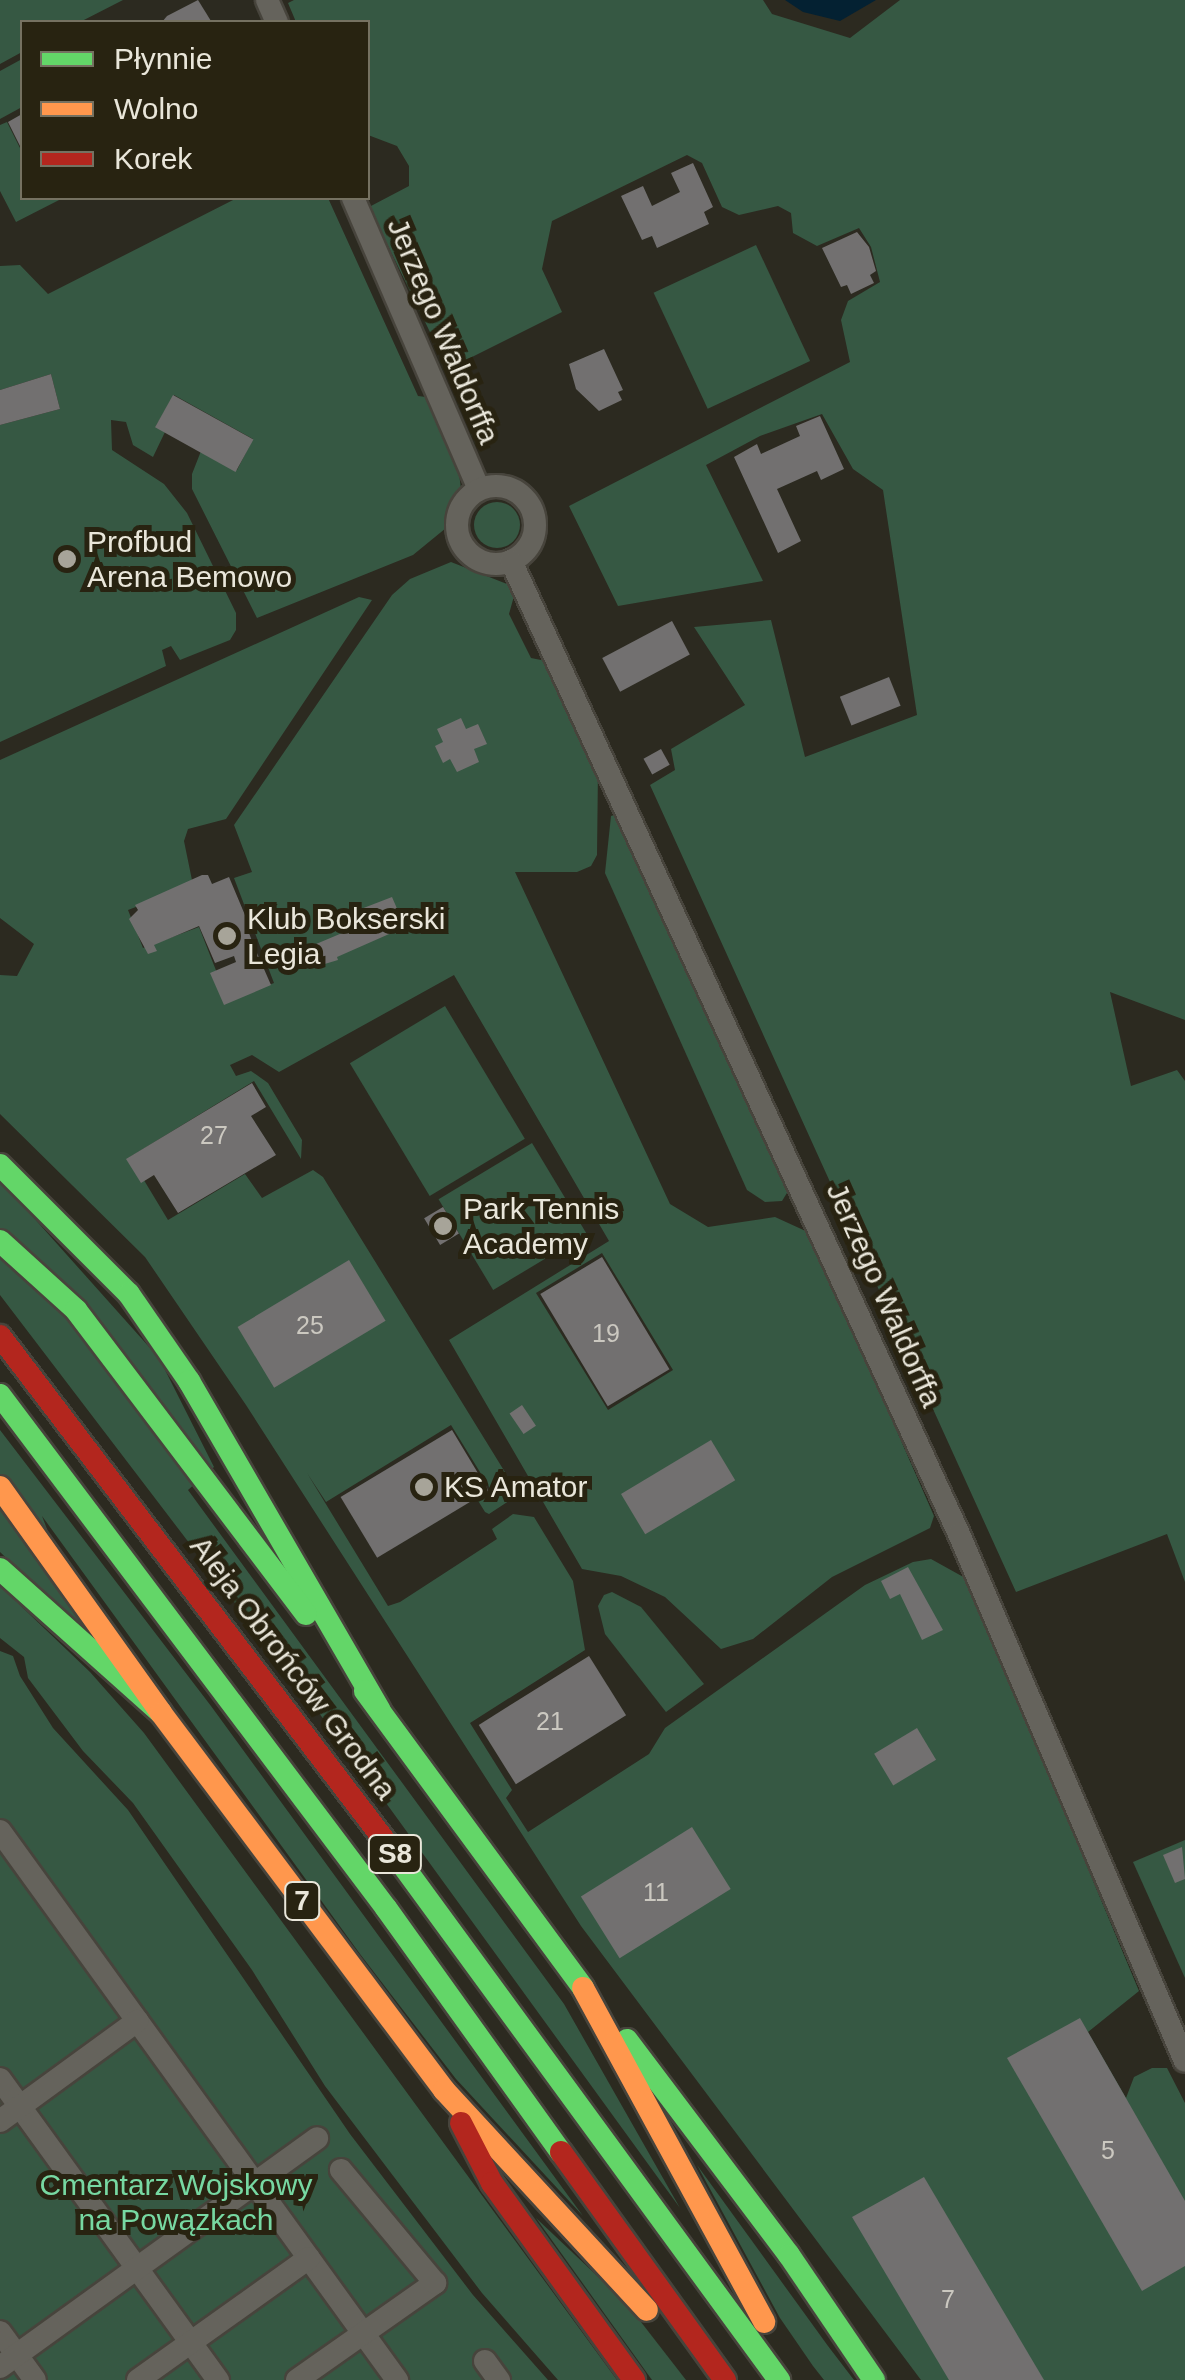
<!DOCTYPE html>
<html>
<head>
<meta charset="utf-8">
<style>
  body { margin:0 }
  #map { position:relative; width:1185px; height:2380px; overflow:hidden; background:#2c2a20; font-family:Helvetica,sans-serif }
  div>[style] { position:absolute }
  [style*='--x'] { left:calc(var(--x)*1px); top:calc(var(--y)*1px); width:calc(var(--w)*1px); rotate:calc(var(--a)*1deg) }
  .green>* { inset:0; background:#365843; transform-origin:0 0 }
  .round { border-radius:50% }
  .water>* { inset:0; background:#042132 }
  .building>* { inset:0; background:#727070; transform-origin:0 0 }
  .roads { filter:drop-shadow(2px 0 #47443c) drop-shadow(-2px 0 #47443c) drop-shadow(0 2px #47443c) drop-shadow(0 -2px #47443c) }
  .street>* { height:22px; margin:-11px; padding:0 11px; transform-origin:11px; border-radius:11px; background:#65635c }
  .street>.ring { margin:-11px; padding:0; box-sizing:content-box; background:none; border:22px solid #65635c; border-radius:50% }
  .fast>* { height:22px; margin:-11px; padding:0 11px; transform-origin:11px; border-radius:11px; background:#63d668 }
  .slow>* { height:22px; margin:-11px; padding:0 11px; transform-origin:11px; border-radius:11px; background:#ff974d }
  .jam>* { height:22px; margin:-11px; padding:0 11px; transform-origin:11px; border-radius:11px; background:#b3261e }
  .dots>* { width:28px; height:28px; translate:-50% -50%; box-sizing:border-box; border:5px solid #282311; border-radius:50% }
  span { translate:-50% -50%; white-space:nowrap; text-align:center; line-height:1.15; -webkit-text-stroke:10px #282311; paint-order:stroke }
  .number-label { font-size:25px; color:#cbc8c0 }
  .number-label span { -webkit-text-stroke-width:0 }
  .shield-label span { padding:2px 8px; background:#282311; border:2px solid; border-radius:8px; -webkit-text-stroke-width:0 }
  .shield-label { font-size:28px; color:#e9e6da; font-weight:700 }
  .street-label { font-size:30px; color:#e9e6da }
  .poi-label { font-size:30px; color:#e9e6da }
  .left { translate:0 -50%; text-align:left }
  .park-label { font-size:30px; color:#77d8a2 }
  .legend { position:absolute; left:20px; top:20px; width:350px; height:180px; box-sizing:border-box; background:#282311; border:2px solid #757161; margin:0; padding:12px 18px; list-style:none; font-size:30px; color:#e9e6da }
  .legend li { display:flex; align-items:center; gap:20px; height:50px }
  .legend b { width:50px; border:2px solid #757161 }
</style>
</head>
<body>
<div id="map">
  <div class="green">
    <div style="clip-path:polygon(0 0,123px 0,80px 22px,22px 22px,22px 52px,0 64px)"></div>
    <div style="clip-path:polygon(294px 0,763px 0,772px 14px,850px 38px,900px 0,1185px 0,1185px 1020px,1110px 992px,1131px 1086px,1177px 1070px,1185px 1081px,1185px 1582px,1167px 1534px,1016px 1592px,650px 785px,675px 770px,671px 749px,745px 705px,694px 627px,771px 620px,805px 757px,917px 715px,883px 490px,853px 469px,822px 414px,760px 436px,706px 465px,763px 581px,618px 606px,569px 506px,850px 362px,841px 320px,848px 301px,880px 282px,871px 247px,859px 228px,817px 246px,793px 233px,791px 213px,778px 206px,739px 215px,722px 207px,702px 163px,687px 155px,552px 221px,542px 269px,562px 312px,448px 369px,369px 207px,409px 186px,409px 166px,397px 146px,368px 135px,368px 22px,296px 22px,288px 3px)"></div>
    <div style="clip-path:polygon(22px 59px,22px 107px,0 119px,0 71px)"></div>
    <div style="clip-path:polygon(7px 122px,22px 152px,22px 198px,63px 198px,16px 222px,0 191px,0 125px)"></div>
    <div style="clip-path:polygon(237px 198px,328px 198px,418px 396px,426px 397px,458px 465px,461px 489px,446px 528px,413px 555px,257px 618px,192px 489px,192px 474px,201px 451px,237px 470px,253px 439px,174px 395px,156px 426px,165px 432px,153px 457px,133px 445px,126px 422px,111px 420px,112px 450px,164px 484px,187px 513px,236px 613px,236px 630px,230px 640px,180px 660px,171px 646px,162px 650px,166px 666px,0 742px,0 425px,60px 409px,51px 374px,0 390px,0 266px,20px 265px,48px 294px)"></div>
    <div style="left:756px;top:245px;width:128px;height:113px;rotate:65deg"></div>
    <div class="round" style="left:474px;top:502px;width:46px;height:46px"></div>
    <div style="clip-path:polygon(evenodd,451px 562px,507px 584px,514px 596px,509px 614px,531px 658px,546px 661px,598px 770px,597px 855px,591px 866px,577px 872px,515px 872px,670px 1204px,708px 1227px,775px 1217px,810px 1233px,934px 1516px,930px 1528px,832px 1577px,753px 1639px,721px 1649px,665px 1597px,621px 1576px,582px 1569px,449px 1340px,609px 1241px,454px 975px,279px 1072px,252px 1055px,230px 1065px,236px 1076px,251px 1071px,268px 1083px,302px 1140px,301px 1159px,254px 1081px,130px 1157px,168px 1220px,245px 1174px,262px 1198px,313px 1170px,323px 1177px,516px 1490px,512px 1499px,489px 1514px,485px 1512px,477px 1499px,491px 1490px,451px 1425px,326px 1502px,307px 1473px,388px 1606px,400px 1602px,497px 1539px,492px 1529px,513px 1514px,534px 1517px,573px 1581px,585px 1650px,470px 1723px,512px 1790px,506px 1798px,528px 1832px,649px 1754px,665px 1728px,865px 1585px,913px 1562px,931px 1559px,967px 1579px,1139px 1991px,1088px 2032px,1126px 2098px,1134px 2077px,1152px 2068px,1167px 2068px,1185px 2103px,1185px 2380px,921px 2380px,581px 1926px,246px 1405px,145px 1257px,0 1114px,0 975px,17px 976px,34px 944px,0 918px,0 760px,359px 597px,372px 600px,226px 819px,188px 829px,184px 841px,193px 885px,128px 910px,143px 948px,199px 927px,228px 1001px,274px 983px,234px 878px,252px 872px,234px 825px,392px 595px,410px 579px,451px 562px,602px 1253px,673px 1370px,608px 1410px,536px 1293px,602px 1253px)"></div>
    <div style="clip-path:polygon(617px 814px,790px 1188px,782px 1201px,765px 1202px,747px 1190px,605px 873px,611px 816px)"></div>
    <div style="left:445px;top:1006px;width:155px;height:111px;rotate:59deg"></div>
    <div style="left:532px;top:1143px;width:106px;height:109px;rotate:59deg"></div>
    <div style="clip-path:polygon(0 1180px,159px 1358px,214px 1467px,188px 1490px,564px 2004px,680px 2208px,357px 1763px,0 1295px)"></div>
    <div style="clip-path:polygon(0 1430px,211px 1706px,583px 2216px,456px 2079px,360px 1954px,42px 1516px,88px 1636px,0 1552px)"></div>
    <div style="clip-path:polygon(0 1586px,90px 1672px,144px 1733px,617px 2380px,558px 2380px,482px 2293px,325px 2086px,252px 1970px,133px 1803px,83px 1751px,28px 1678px,24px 1657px,0 1638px)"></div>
    <div style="clip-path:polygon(612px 1592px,641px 1607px,704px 1684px,666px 1712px,605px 1634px,598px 1606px,604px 1595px)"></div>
    <div style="clip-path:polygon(0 1651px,13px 1656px,20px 1676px,53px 1728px,128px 1810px,350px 2134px,473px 2295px,548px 2380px,0 2380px)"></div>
    <div style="clip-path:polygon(1185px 1840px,1185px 1978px,1133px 1862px)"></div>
    <div style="clip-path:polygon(697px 2165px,828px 2346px,854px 2380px,824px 2380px,813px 2366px,780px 2318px)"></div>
    <div style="clip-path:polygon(536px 2218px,627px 2304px,686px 2380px,652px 2380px)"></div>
  </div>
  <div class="water">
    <div style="clip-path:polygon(785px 0,876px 0,840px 21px,803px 12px)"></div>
  </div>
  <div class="building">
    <div style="clip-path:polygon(198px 0,211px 21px,162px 22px,167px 16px)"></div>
    <div style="clip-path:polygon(22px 114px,22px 150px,8px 122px)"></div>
    <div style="clip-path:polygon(693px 163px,713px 207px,704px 212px,709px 224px,657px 248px,652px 236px,642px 240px,621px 196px,643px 186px,652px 206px,680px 192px,671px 173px)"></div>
    <div style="clip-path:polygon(857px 232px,869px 247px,876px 271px,870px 275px,874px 283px,851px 294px,847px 285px,841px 287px,822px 248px)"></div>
    <div style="clip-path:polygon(604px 349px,623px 390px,618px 392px,622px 400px,599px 411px,576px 389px,569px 364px)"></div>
    <div style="clip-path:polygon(51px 374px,60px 409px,0 425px,0 390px)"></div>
    <div style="left:173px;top:395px;width:92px;height:37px;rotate:29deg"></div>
    <div style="clip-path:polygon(820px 416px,844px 469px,821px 480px,817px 471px,777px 489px,801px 541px,778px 553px,734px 457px,757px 444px,761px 454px,800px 436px,796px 426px)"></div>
    <div style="left:672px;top:621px;width:38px;height:79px;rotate:62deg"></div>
    <div style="left:889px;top:677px;width:31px;height:53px;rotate:68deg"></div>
    <div style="clip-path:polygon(461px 718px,466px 729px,478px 724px,487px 744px,474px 749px,479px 762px,457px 772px,450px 759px,443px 763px,435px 746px,443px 742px,437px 729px)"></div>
    <div style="left:661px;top:749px;width:18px;height:20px;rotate:61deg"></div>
    <div style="clip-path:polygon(202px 875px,208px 875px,212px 884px,229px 877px,250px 927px,247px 928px,254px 946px,251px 948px,253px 955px,257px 953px,271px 985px,224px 1005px,210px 973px,236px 962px,234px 956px,215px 963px,199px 926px,154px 945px,157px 951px,148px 954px,129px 919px,138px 910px,135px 905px)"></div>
    <div style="clip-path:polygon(392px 897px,405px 927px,337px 957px,338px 960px,318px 966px,309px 947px,354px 928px,348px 914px)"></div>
    <div style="clip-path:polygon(252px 1083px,266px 1107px,251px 1116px,276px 1155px,178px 1213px,154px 1175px,141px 1183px,126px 1159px)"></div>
    <div style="left:443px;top:1207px;width:31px;height:22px;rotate:59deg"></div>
    <div style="left:602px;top:1257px;width:131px;height:72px;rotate:59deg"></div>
    <div style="left:349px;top:1260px;width:71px;height:130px;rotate:59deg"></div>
    <div style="left:522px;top:1405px;width:25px;height:15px;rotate:56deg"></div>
    <div style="left:452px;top:1430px;width:71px;height:130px;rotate:59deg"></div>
    <div style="left:711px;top:1440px;width:47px;height:105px;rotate:59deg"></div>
    <div style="clip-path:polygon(908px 1567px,943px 1630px,922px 1640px,900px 1594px,890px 1599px,881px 1581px)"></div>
    <div style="left:589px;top:1656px;width:70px;height:130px;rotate:58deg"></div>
    <div style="left:917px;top:1728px;width:37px;height:50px;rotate:59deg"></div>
    <div style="left:692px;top:1827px;width:73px;height:131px;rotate:58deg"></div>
    <div style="clip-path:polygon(1182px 1847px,1185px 1879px,1175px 1883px,1163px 1855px)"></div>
    <div style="clip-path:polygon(1080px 2018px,1185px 2201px,1185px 2266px,1142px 2291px,1007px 2058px)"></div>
    <div style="clip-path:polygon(924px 2177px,1044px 2380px,949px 2380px,852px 2217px)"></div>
  </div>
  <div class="roads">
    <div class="street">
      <div style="--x:267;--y:0;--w:24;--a:66"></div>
      <div style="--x:353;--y:198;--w:317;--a:66.6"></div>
      <div class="ring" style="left:457px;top:486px;width:56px;height:56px"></div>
      <div style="--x:511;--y:561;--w:1071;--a:65.28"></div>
      <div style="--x:959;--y:1534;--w:573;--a:66.79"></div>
      <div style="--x:0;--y:1831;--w:678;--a:54.13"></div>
      <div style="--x:0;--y:2079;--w:372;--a:54.1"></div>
      <div style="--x:0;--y:2121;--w:170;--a:-36.1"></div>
      <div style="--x:0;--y:2332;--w:59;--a:53.9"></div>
      <div style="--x:485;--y:2361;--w:24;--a:54"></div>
      <div style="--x:0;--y:2367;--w:391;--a:-35.8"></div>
      <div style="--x:138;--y:2380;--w:210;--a:-35.5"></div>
      <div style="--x:297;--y:2380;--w:169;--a:-35.1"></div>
      <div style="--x:435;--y:2283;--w:147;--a:-129.8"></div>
    </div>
    <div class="fast">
      <div style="--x:0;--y:1165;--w:182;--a:45"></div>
      <div style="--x:129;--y:1294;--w:106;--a:55.4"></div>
      <div style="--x:189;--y:1381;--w:380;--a:59.9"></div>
      <div style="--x:0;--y:1241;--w:103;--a:42.2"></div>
      <div style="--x:76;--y:1310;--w:381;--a:52.9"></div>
      <div style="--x:0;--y:1395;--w:642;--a:53.04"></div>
      <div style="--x:386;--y:1908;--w:300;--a:54.4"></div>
      <div style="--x:0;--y:1569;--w:216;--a:41.8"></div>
      <div style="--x:365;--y:1691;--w:368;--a:53.7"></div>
      <div style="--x:385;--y:1841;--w:668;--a:53.83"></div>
      <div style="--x:627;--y:2040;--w:269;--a:53"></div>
      <div style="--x:789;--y:2255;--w:151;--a:55.8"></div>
    </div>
    <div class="slow">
      <div style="--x:0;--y:1487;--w:277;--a:54.5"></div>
      <div style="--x:161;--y:1713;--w:471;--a:53.1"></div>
      <div style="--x:583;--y:1988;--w:380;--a:61.5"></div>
      <div style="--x:444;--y:2090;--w:299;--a:47.3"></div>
    </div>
    <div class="jam">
      <div style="--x:0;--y:1336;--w:635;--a:52.68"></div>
      <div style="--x:461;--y:2123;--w:68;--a:62.7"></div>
      <div style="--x:492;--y:2183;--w:243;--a:54.2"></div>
      <div style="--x:561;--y:2152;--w:281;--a:54.3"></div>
    </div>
  </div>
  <div class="dots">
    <div style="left:67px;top:559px;background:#a7a499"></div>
    <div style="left:227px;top:936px;background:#a7a499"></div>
    <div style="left:443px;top:1226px;background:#a7a499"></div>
    <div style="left:424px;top:1487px;background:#a7a499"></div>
  </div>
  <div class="number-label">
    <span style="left:214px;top:1135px">27</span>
    <span style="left:310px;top:1325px">25</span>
    <span style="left:606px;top:1333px">19</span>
    <span style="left:550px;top:1721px">21</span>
    <span style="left:656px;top:1892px">11</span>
    <span style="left:1108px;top:2150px">5</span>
    <span style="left:948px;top:2299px">7</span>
  </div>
  <div class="shield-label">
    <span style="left:395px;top:1854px">S8</span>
    <span style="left:302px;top:1901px">7</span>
  </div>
  <div class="street-label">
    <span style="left:443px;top:331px;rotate:67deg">Jerzego Waldorffa</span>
    <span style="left:884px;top:1295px;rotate:66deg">Jerzego Waldorffa</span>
    <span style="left:293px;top:1668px;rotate:53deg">Aleja Obrońców Grodna</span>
  </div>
  <div class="poi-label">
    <span class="left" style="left:87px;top:559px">Profbud<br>Arena Bemowo</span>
    <span class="left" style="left:247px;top:936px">Klub Bokserski<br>Legia</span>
    <span class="left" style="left:463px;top:1226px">Park Tennis<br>Academy</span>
    <span class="left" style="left:444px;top:1487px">KS Amator</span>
  </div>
  <div class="park-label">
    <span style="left:176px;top:2202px">Cmentarz Wojskowy<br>na Powązkach</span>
  </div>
  <ul class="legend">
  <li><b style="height:12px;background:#63d668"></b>Płynnie</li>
  <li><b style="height:12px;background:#ff974d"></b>Wolno</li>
  <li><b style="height:12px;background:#b3261e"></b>Korek</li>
  </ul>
</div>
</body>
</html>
